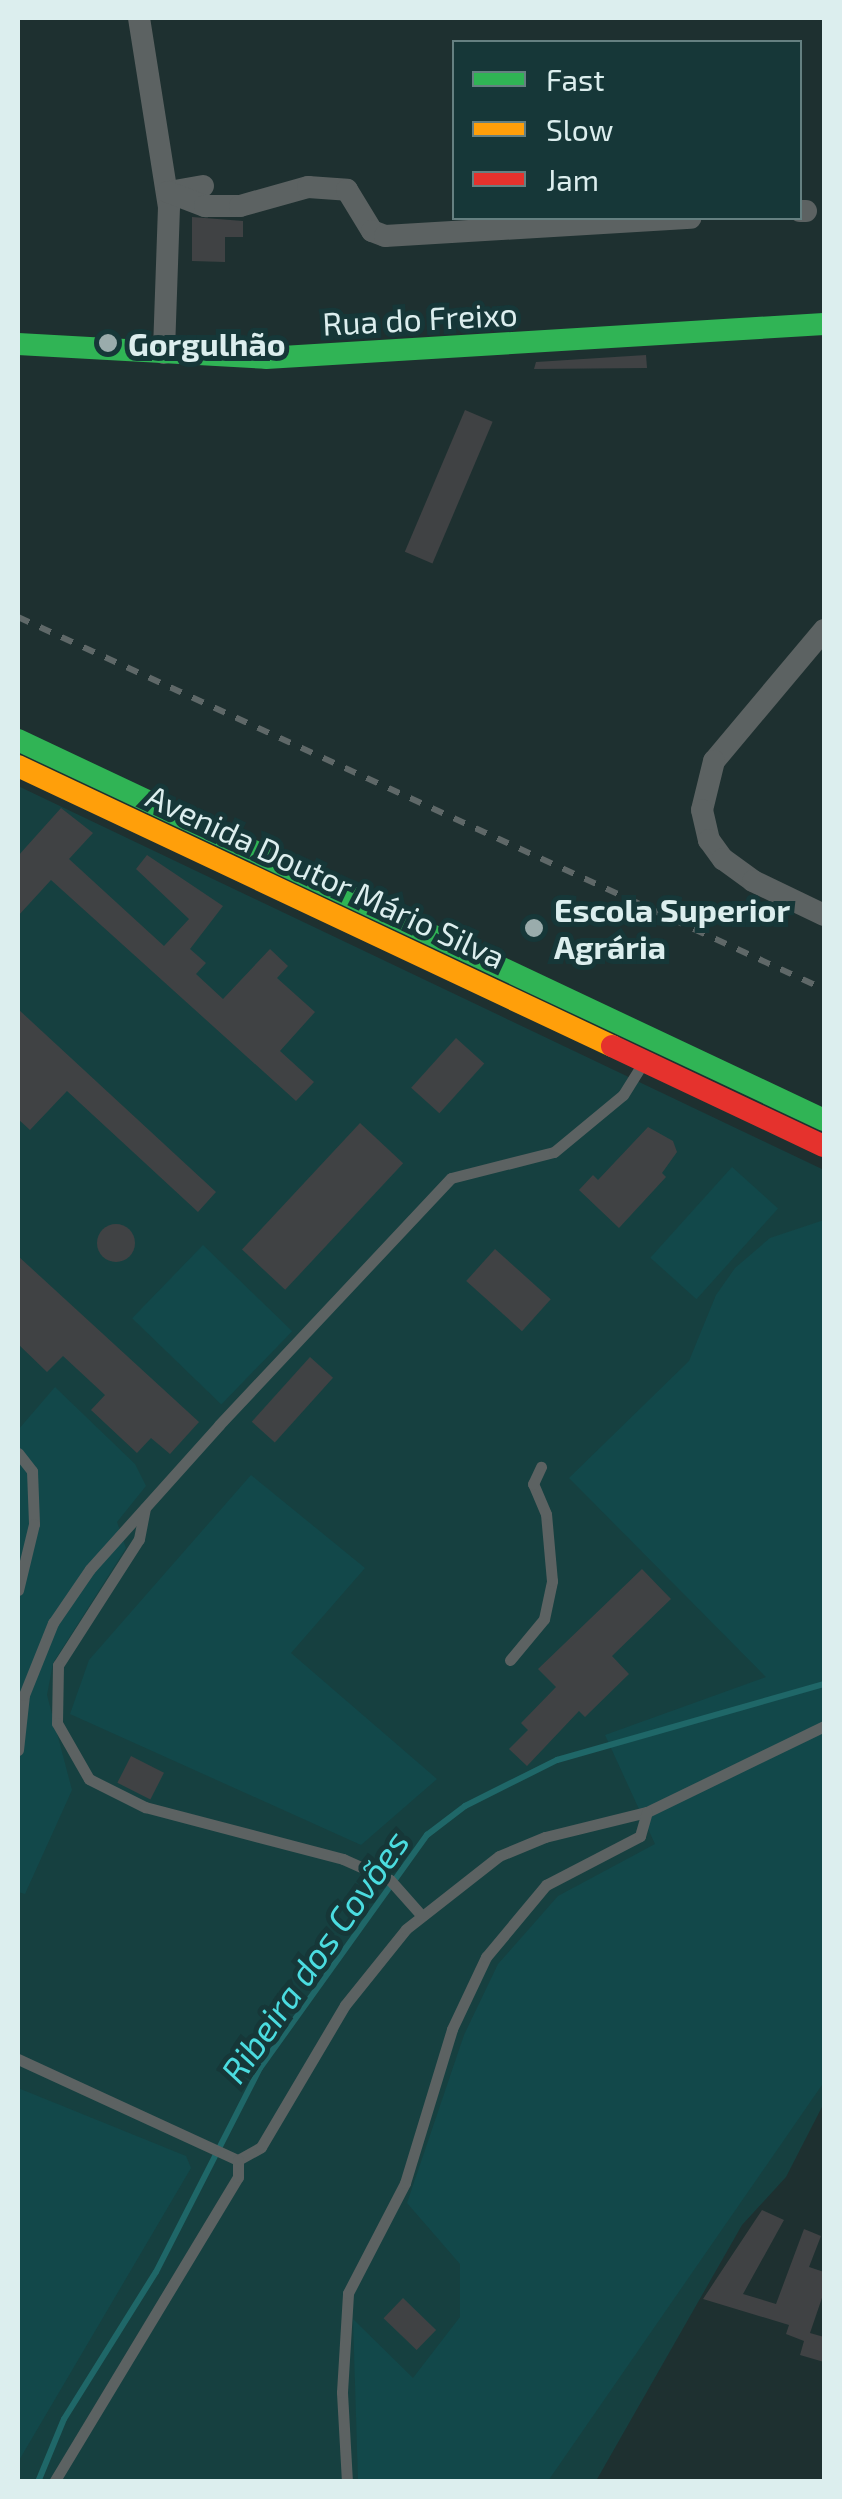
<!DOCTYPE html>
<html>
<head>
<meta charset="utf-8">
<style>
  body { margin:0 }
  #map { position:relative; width:842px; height:2499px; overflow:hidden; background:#1e3030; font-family:"Exo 2",sans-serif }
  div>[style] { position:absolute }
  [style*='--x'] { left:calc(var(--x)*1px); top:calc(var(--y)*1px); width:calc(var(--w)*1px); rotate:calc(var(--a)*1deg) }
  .built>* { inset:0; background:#164040 }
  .green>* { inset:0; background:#12484a; transform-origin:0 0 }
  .stream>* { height:6px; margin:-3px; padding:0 3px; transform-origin:3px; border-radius:3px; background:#1f6768 }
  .building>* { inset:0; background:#404244; transform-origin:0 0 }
  .round { border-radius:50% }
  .lane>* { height:11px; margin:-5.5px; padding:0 5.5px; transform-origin:5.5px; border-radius:5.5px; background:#5c6262 }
  .street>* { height:22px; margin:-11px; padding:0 11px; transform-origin:11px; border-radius:11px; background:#5c6262 }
  .fast>* { height:22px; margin:-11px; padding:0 11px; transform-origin:11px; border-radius:11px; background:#30b455 }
  .slow>* { height:22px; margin:-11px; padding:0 11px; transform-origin:11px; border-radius:11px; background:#ff9f0a }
  .jam>* { height:22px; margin:-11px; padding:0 11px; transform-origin:11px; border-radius:11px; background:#e5322d }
  .rail>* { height:6px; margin-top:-3px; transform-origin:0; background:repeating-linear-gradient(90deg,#5f6868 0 12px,transparent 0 24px) }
  .dots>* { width:28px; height:28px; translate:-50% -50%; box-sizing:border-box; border:5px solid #163738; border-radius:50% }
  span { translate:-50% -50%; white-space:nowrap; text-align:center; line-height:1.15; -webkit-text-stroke:10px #163738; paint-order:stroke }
  .street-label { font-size:32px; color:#dceeee }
  .poi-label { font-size:32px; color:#dceeee; font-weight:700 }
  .left { translate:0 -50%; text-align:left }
  .water-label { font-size:35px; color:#4bdce0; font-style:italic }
  .frame { position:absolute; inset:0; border:20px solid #dceeee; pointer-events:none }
  .legend { position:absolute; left:452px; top:40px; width:350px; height:180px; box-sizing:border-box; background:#163738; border:2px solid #658081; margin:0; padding:12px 18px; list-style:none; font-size:30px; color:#dceeee }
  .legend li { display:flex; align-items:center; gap:20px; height:50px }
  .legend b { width:50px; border:2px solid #658081 }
</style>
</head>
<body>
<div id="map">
  <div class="built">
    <div style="clip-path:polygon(18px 786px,824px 1170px,824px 2103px,786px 2177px,742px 2225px,596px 2481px,18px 2481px)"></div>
  </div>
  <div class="green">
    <div style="left:732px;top:1167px;width:62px;height:122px;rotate:42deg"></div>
    <div style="clip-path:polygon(824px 1220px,824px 2082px,548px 2481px,358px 2481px,353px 2319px,413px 2378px,460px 2317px,460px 2264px,407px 2203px,464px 2035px,498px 1964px,558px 1896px,655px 1844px,605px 1735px,766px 1677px,569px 1478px,689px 1361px,716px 1295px,735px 1268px,770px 1238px)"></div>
    <div style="left:203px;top:1245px;width:124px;height:102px;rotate:44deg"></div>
    <div style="clip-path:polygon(55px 1387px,135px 1464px,146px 1486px,117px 1522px,126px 1548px,53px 1663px,47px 1695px,72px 1790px,25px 1894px,18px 1892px,18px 1430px)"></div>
    <div style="clip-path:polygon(251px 1475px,365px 1568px,291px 1653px,437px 1779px,361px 1845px,70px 1714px,89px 1660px)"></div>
    <div style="clip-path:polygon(18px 2088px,186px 2156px,191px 2168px,18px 2462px)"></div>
  </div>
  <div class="stream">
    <div style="--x:38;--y:2482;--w:68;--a:-67.6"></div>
    <div style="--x:64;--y:2419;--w:173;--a:-58"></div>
    <div style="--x:156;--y:2272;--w:229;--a:-63"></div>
    <div style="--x:260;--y:2068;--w:287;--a:-54.4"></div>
    <div style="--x:427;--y:1835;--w:48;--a:-37.3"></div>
    <div style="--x:465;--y:1806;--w:103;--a:-26.6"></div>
    <div style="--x:557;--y:1760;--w:278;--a:-15.9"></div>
  </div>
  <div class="building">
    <div style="clip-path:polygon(192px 217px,243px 221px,243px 237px,225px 237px,225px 262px,192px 261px)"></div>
    <div style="clip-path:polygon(646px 355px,647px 368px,534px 369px,536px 362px)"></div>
    <div style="left:465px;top:410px;width:30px;height:154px;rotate:23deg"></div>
    <div style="clip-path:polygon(61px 808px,93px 833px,69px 859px,164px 946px,189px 919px,136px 869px,147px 855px,223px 906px,190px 949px,206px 963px,196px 974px,223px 999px,270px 949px,288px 966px,277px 978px,315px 1012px,280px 1051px,314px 1082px,296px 1101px,51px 880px,18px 916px,18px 856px)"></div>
    <div style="clip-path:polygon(18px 1009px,216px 1192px,198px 1212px,67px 1091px,30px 1130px,18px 1119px)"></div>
    <div style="left:456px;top:1038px;width:38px;height:67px;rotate:42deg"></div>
    <div style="left:360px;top:1123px;width:59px;height:173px;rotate:43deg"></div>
    <div style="clip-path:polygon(648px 1127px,673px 1141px,677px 1152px,662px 1173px,666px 1177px,619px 1228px,579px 1190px,593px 1175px,598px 1180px)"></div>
    <div class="round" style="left:97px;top:1224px;width:38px;height:38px"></div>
    <div style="left:495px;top:1249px;width:75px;height:43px;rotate:42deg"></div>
    <div style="clip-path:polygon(18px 1256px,199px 1422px,170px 1454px,151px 1438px,137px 1453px,91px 1410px,105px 1395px,63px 1356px,47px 1372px,18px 1344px)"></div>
    <div style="left:310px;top:1357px;width:31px;height:87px;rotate:42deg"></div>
    <div style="clip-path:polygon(642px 1569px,671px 1599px,612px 1656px,629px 1674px,585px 1717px,579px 1711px,527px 1766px,509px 1749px,528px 1730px,521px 1723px,556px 1687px,538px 1669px)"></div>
    <div style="left:131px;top:1756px;width:37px;height:30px;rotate:27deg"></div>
    <div style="clip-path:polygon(762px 2210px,784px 2220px,743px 2294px,776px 2304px,804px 2229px,821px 2236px,809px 2267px,824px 2272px,824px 2292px,810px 2333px,824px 2337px,824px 2362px,800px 2355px,804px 2341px,786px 2334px,789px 2325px,703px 2299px)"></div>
    <div style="left:403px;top:2298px;width:46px;height:28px;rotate:44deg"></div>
  </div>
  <div class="lane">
    <div style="--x:18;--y:1453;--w:23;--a:52"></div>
    <div style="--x:32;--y:1471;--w:53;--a:87.8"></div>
    <div style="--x:34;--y:1524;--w:68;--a:103.6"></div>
    <div style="--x:145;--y:1508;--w:32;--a:101"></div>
    <div style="--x:139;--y:1539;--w:150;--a:122.7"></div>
    <div style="--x:58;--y:1665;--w:58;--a:91"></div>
    <div style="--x:57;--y:1723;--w:64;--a:60.3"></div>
    <div style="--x:89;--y:1779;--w:63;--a:26.6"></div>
    <div style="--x:145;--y:1807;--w:205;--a:14.7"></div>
    <div style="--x:343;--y:1859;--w:51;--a:24.1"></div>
    <div style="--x:390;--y:1880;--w:48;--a:48.4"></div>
    <div style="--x:510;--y:1660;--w:53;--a:-50.3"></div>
    <div style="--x:544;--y:1619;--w:39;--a:-78"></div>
    <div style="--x:552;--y:1581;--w:67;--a:-95.1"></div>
    <div style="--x:546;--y:1514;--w:33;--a:-113"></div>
    <div style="--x:533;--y:1484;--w:19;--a:-65"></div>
    <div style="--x:18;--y:1750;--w:55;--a:-83.8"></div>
    <div style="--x:24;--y:1695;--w:78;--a:-68.1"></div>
    <div style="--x:53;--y:1623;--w:65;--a:-55.6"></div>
    <div style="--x:90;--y:1569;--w:193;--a:-48.1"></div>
    <div style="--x:219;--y:1425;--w:339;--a:-46.8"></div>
    <div style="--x:451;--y:1178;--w:106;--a:-14.2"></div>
    <div style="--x:554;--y:1152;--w:89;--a:-39.6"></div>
    <div style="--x:623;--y:1095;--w:39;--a:-58"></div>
    <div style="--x:18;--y:2059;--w:242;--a:24.7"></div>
    <div style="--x:238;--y:2160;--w:26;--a:-29"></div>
    <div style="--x:261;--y:2147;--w:165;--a:-59.4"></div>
    <div style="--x:345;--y:2005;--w:97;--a:-51.2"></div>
    <div style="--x:406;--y:1929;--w:118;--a:-38.1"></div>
    <div style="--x:499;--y:1856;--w:50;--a:-22.4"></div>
    <div style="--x:545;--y:1837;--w:105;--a:-13.8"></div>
    <div style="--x:647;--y:1812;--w:197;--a:-25.9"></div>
    <div style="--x:54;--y:2482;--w:356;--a:-58.9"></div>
    <div style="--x:238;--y:2177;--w:17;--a:-90"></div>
    <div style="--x:347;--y:2482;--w:90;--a:-93.2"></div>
    <div style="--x:342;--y:2392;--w:99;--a:-86.5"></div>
    <div style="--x:348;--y:2293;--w:124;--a:-62.6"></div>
    <div style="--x:405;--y:2183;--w:161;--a:-73"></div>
    <div style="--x:452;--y:2029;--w:80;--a:-64.7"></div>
    <div style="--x:486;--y:1957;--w:94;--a:-50.2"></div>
    <div style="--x:546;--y:1885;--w:106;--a:-27.5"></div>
    <div style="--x:640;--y:1836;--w:25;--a:-74"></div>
  </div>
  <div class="street">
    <div style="--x:139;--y:18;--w:191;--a:81"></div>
    <div style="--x:169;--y:207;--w:146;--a:92"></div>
    <div style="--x:203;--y:186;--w:36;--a:170"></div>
    <div style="--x:168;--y:192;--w:40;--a:21"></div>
    <div style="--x:205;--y:206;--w:35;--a:0"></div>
    <div style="--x:240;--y:206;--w:71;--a:-15.6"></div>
    <div style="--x:308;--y:187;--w:39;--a:4"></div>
    <div style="--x:347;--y:190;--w:48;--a:58.6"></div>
    <div style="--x:372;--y:231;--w:14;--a:21"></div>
    <div style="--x:385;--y:236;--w:306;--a:-3.4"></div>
    <div style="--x:800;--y:211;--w:6;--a:0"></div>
    <div style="--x:824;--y:630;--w:171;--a:130"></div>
    <div style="--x:714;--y:761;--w:50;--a:103.8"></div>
    <div style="--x:702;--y:810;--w:31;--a:77"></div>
    <div style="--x:709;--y:840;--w:24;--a:54"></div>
    <div style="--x:723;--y:859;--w:37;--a:36"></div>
    <div style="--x:753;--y:881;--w:79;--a:25.6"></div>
  </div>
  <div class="fast">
    <div style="--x:18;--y:344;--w:248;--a:3.2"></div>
    <div style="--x:266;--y:358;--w:559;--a:-3.49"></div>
    <div style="--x:18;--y:740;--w:891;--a:25.24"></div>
  </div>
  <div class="slow">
    <div style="--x:18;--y:766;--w:657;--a:25.24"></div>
  </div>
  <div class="jam">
    <div style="--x:612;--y:1046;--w:234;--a:25.3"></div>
  </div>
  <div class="rail">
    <div style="--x:18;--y:617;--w:888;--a:24.78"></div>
  </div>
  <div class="dots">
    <div style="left:108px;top:343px;background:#9aacac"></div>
    <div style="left:534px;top:928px;background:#9aacac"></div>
  </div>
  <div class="street-label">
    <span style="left:420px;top:318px;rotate:-3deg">Rua do Freixo</span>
    <span style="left:326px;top:876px;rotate:25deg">Avenida Doutor Mário Silva</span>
  </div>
  <div class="poi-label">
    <span class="left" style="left:128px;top:343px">Gorgulhão</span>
    <span class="left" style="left:554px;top:928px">Escola Superior<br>Agrária</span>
  </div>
  <div class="water-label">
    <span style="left:314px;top:1956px;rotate:-55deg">Ribeira dos Covões</span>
  </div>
  <div class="frame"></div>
  <ul class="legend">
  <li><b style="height:12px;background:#30b455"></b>Fast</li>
  <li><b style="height:12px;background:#ff9f0a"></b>Slow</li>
  <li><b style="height:12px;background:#e5322d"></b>Jam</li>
  </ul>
</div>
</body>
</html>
